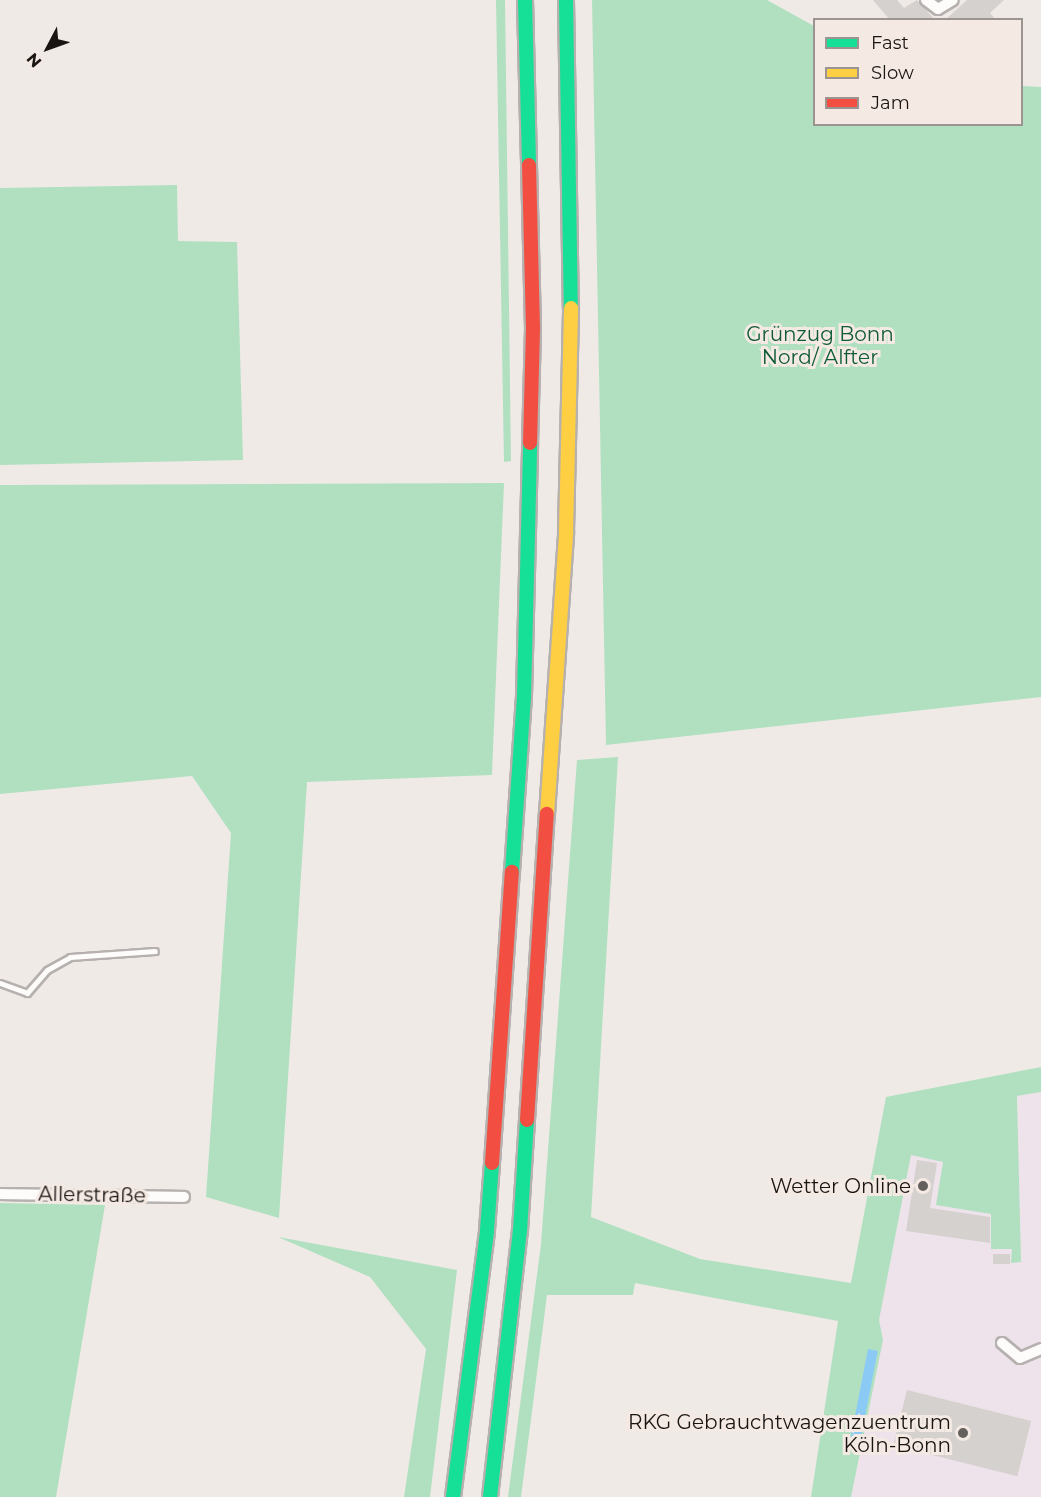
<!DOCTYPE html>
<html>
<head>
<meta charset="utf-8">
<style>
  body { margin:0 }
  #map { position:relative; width:1041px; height:1497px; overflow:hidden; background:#f0eae7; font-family:Montserrat,sans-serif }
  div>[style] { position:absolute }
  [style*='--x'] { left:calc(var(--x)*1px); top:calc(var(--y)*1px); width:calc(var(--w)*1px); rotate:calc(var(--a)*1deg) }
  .commercial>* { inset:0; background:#eee2eb }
  .green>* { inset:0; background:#b0e0c0 }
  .water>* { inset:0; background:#8ccaf6; transform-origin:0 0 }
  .building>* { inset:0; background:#d5d1cf; transform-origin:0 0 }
  .roads { filter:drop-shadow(2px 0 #b6b1af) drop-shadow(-2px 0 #b6b1af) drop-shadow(0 2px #b6b1af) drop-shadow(0 -2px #b6b1af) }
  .lane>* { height:5px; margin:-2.5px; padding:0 2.5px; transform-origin:2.5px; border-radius:2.5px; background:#fdfcfb }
  .street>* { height:10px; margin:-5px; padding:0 5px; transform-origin:5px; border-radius:5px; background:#fdfcfb }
  .fast>* { height:14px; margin:-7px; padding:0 7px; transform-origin:7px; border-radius:7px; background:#16e098 }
  .slow>* { height:14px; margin:-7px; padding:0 7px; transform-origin:7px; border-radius:7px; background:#ffcf43 }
  .jam>* { height:14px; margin:-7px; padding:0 7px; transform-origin:7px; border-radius:7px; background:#f24e42 }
  .dots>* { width:16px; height:16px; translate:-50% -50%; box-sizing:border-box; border:3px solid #f4e9e3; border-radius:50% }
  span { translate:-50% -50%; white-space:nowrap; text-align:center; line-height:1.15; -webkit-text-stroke:6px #f4e9e3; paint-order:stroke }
  .park-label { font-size:20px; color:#0e5b36 }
  .poi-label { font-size:20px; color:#191513 }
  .right { translate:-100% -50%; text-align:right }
  .street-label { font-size:20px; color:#191513 }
  .legend { position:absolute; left:813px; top:18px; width:210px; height:108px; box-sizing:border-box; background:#f4e9e3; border:2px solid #9c9490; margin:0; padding:8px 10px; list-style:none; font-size:18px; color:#191513 }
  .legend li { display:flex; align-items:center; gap:12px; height:30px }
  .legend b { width:30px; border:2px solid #9c9490 }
  .north { position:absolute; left:18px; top:18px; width:60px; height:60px; -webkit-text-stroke:4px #f4e9e3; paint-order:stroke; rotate:229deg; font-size:16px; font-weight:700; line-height:24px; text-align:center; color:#191513 }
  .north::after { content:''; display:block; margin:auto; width:21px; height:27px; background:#191513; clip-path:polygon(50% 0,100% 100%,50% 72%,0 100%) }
</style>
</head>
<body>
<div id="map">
  <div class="commercial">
    <div style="clip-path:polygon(1041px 1092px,1041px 1497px,851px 1497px,883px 1340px,879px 1320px,916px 1130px,1019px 1113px,1017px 1096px)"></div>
  </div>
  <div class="green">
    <div style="clip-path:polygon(496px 0,505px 0,511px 461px,504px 462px)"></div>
    <div style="clip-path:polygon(592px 0,767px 0,814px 26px,814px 124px,1022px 124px,1022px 86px,1041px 87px,1041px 697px,606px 745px)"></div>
    <div style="clip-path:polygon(177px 185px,178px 241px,237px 242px,243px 460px,0 465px,0 188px)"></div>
    <div style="clip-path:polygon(504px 483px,492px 775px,307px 782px,279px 1218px,206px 1197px,231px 833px,192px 776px,0 794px,0 485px)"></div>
    <div style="clip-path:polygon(618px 757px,591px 1217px,700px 1259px,851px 1283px,886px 1097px,1041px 1067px,1041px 1092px,1017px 1096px,1021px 1262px,1011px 1263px,1012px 1249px,991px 1249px,991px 1214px,936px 1205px,943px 1162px,911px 1155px,879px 1320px,883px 1340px,851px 1497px,811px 1497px,838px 1321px,635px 1283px,633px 1295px,547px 1295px,521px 1497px,508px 1497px,541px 1244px,577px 760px)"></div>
    <div style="clip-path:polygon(0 1203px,105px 1205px,56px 1497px,0 1497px)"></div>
    <div style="clip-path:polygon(278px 1237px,457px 1270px,430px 1497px,404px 1497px,426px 1349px,370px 1277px)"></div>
  </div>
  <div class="water">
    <div style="left:868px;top:1349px;width:10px;height:100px;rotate:11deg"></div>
  </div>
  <div class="building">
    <div style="clip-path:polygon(873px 0,897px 0,904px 8px,917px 0,935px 20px,890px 20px)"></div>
    <div style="clip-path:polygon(967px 0,1004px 0,990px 13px,996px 20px,945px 20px)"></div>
    <div style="clip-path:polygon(917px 1160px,937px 1163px,930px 1208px,990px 1217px,990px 1243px,906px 1231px)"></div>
    <div style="left:993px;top:1254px;width:17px;height:10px"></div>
    <div style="left:907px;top:1390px;width:128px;height:57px;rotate:14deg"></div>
  </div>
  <div class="roads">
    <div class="lane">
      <div style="--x:0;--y:983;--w:29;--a:20"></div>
      <div style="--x:27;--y:993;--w:30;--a:-49"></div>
      <div style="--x:47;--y:970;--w:26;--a:-29"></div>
      <div style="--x:70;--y:957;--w:85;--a:-4"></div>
    </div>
    <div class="street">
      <div style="--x:926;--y:0;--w:15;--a:37"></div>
      <div style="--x:938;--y:9;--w:17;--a:-31"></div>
      <div style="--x:0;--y:1194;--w:184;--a:0.9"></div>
      <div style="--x:1002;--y:1343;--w:23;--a:40"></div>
      <div style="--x:1020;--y:1358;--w:23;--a:-23"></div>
    </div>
    <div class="fast">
      <div style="--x:525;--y:0;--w:165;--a:88.6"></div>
      <div style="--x:566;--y:0;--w:308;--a:89.1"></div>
      <div style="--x:512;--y:872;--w:176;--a:-86.1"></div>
      <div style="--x:524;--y:696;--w:253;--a:-88.6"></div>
      <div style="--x:453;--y:1497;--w:269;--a:-82.7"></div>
      <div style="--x:487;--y:1230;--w:67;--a:-85.7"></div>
      <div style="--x:490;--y:1497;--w:268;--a:-83.6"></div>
      <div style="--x:520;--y:1231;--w:111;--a:-86.4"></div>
    </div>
    <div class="slow">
      <div style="--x:547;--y:814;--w:283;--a:-86.1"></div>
      <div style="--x:566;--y:532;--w:224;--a:-88.7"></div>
    </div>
    <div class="jam">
      <div style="--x:529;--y:165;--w:164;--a:88.6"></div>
      <div style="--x:533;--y:329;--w:114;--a:91.5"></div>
      <div style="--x:527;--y:1120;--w:307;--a:-86.3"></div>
      <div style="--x:492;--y:1163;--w:292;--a:-86.1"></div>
    </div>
  </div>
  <div class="dots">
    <div style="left:923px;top:1186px;background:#64605d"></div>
    <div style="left:963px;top:1433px;background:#64605d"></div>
  </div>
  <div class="park-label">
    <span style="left:820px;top:346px">Grünzug Bonn<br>Nord/ Alfter</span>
  </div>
  <div class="poi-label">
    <span class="right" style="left:911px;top:1186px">Wetter Online</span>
    <span class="right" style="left:951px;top:1434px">RKG Gebrauchtwagenzuentrum<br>Köln-Bonn</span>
  </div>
  <div class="street-label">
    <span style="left:92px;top:1195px;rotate:1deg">Allerstraße</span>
  </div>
  <ul class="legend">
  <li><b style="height:8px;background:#16e098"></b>Fast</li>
  <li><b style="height:8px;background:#ffcf43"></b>Slow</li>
  <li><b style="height:8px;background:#f24e42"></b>Jam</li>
  </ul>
  <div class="north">N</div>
</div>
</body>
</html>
